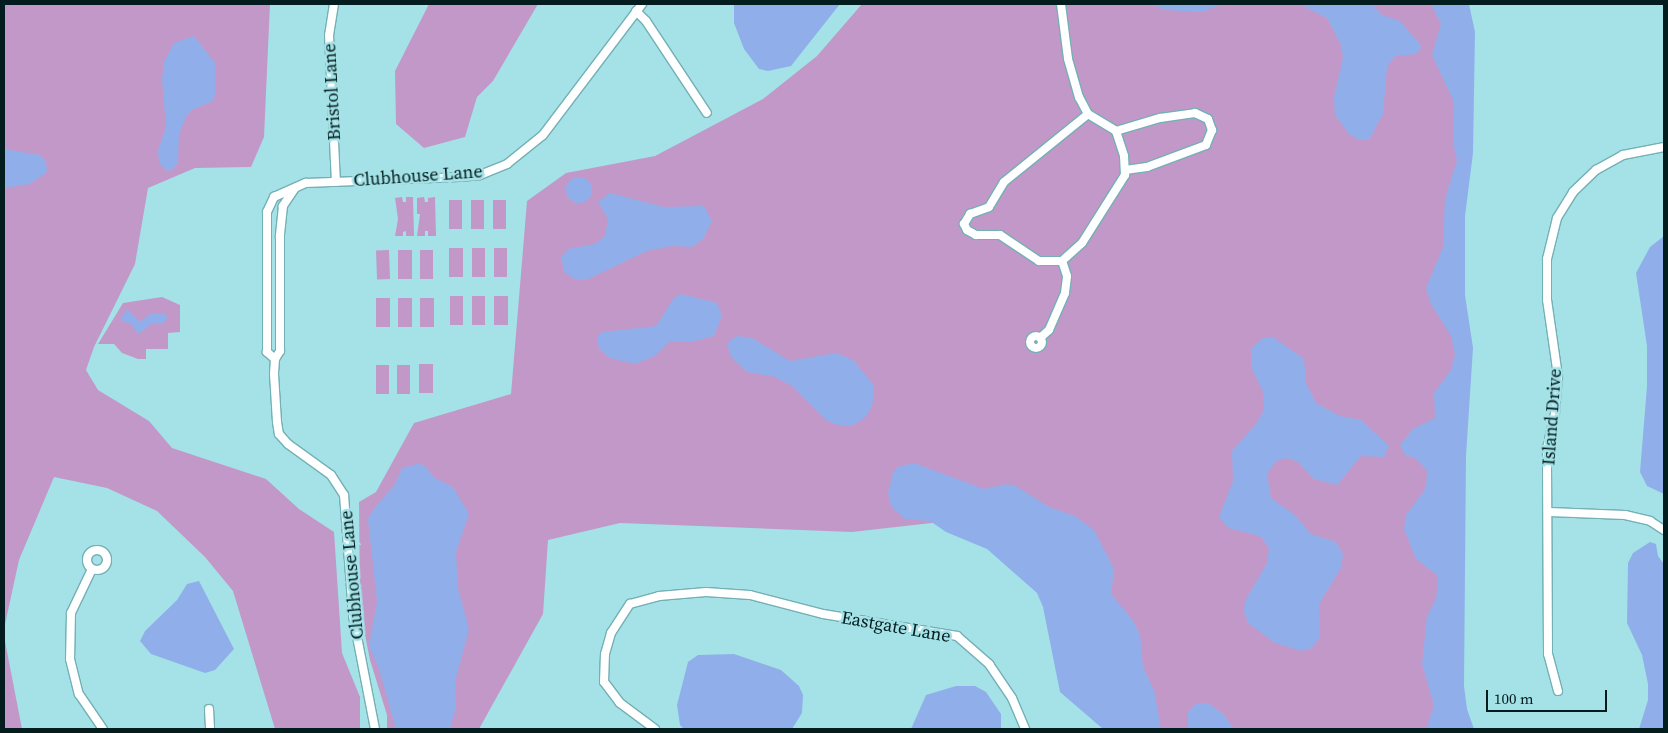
<!DOCTYPE html>
<html>
<head>
<meta charset="utf-8">
<style>
  body { margin:0 }
  #map { position:relative; width:1668px; height:733px; overflow:hidden; background:#a4e2e7; font-family:"Source Serif 4",serif }
  div>[style] { position:absolute }
  [style*='--x'] { left:calc(var(--x)*1px); top:calc(var(--y)*1px); width:calc(var(--w)*1px); rotate:calc(var(--a)*1deg) }
  .green>* { inset:0; background:#c298c8; transform-origin:0 0 }
  .water>* { inset:0; background:#90afea }
  .round { border-radius:50% }
  .roads { filter:drop-shadow(1px 0 #73b0b5) drop-shadow(-1px 0 #73b0b5) drop-shadow(0 1px #73b0b5) drop-shadow(0 -1px #73b0b5) }
  .minor>* { height:8px; margin:-4px; padding:0 4px; transform-origin:4px; border-radius:4px; background:#fff }
  .minor>.ring { margin:-4px; padding:0; box-sizing:content-box; background:none; border:8px solid #fff; border-radius:50% }
  span { translate:-50% -50%; white-space:nowrap; text-align:center; line-height:1.15; -webkit-text-stroke:5px #a4e2e7; paint-order:stroke }
  .street-label { font-size:18px; color:#031c1e }
  .frame { position:absolute; inset:0; border:5px solid #031c1e; pointer-events:none }
  .scale { position:absolute; left:1486px; top:690px; width:121px; height:22px; box-sizing:border-box; border:2px solid #031c1e; border-top:0; padding-left:6px; font-size:15px; line-height:18px; white-space:nowrap; color:#031c1e; -webkit-text-stroke:4px #a4e2e7; paint-order:stroke }
</style>
</head>
<body>
<div id="map">
  <div class="green">
    <div style="clip-path:polygon(4px 4px,270px 4px,264px 137px,251px 167px,195px 168px,148px 188px,135px 264px,94px 347px,86px 370px,98px 390px,149px 421px,172px 448px,266px 479px,299px 509px,334px 532px,342px 653px,360px 697px,360px 729px,275px 729px,233px 591px,205px 557px,157px 511px,107px 488px,54px 477px,19px 560px,4px 629px)"></div>
    <div style="clip-path:polygon(429px 4px,538px 4px,493px 81px,477px 97px,465px 137px,424px 148px,396px 124px,395px 71px)"></div>
    <div style="clip-path:polygon(862px 4px,1440px 4px,1462px 44px,1456px 729px,1132px 729px,1109px 619px,958px 520px,852px 532px,620px 523px,548px 540px,543px 614px,479px 729px,387px 729px,387px 715px,370px 660px,360px 609px,359px 502px,376px 492px,414px 423px,511px 394px,527px 201px,566px 173px,655px 156px,763px 99px,817px 56px)"></div>
    <div style="clip-path:polygon(402px 197px,403px 202px,406px 202px,406px 197px,413px 197px,414px 236px,406px 236px,406px 231px,403px 232px,403px 236px,395px 236px,398px 219px,395px 198px)"></div>
    <div style="clip-path:polygon(424px 197px,425px 202px,428px 202px,428px 198px,435px 197px,436px 236px,428px 236px,428px 231px,425px 231px,425px 236px,417px 236px,420px 214px,417px 214px,417px 198px)"></div>
    <div style="left:449px;top:200px;width:13px;height:29px"></div>
    <div style="left:471px;top:200px;width:13px;height:29px"></div>
    <div style="left:493px;top:200px;width:13px;height:29px"></div>
    <div style="left:449px;top:248px;width:14px;height:29px"></div>
    <div style="left:472px;top:248px;width:13px;height:29px"></div>
    <div style="left:494px;top:248px;width:13px;height:29px"></div>
    <div style="left:389px;top:250px;width:29px;height:13px;rotate:88deg"></div>
    <div style="left:398px;top:250px;width:14px;height:29px"></div>
    <div style="left:420px;top:250px;width:13px;height:29px"></div>
    <div style="left:450px;top:296px;width:13px;height:29px"></div>
    <div style="left:472px;top:296px;width:13px;height:29px"></div>
    <div style="left:494px;top:296px;width:14px;height:29px"></div>
    <div style="clip-path:polygon(162px 297px,180px 305px,180px 332px,168px 333px,168px 349px,146px 349px,146px 359px,138px 359px,122px 353px,114px 344px,98px 344px,123px 303px)"></div>
    <div style="left:376px;top:298px;width:14px;height:29px"></div>
    <div style="left:398px;top:298px;width:14px;height:29px"></div>
    <div style="left:420px;top:298px;width:14px;height:29px"></div>
    <div style="left:419px;top:364px;width:14px;height:29px"></div>
    <div style="left:376px;top:365px;width:13px;height:29px"></div>
    <div style="left:397px;top:365px;width:13px;height:29px"></div>
    <div style="clip-path:polygon(4px 636px,22px 729px,4px 729px)"></div>
  </div>
  <div class="water">
    <div style="clip-path:polygon(734px 4px,840px 4px,791px 66px,768px 71px,759px 69px,744px 49px,734px 23px)"></div>
    <div style="clip-path:polygon(1151px 4px,1223px 4px,1202px 12px,1165px 10px)"></div>
    <div style="clip-path:polygon(1299px 4px,1372px 4px,1382px 15px,1400px 21px,1420px 44px,1421px 48px,1416px 54px,1395px 56px,1387px 67px,1383px 114px,1369px 140px,1359px 140px,1349px 134px,1335px 115px,1334px 97px,1343px 58px,1341px 45px,1327px 18px)"></div>
    <div style="clip-path:polygon(1431px 4px,1469px 4px,1475px 32px,1473px 153px,1465px 216px,1465px 295px,1473px 348px,1466px 456px,1464px 686px,1467px 709px,1474px 729px,1426px 729px,1434px 706px,1422px 664px,1427px 616px,1436px 599px,1438px 580px,1437px 575px,1416px 559px,1404px 529px,1406px 515px,1426px 488px,1427px 471px,1415px 458px,1405px 455px,1400px 445px,1413px 429px,1435px 418px,1434px 393px,1451px 370px,1455px 354px,1451px 336px,1431px 304px,1426px 288px,1443px 247px,1445px 199px,1457px 160px,1453px 143px,1454px 102px,1432px 55px,1441px 24px)"></div>
    <div style="clip-path:polygon(194px 36px,215px 63px,215px 94px,213px 101px,192px 110px,186px 117px,179px 134px,178px 163px,172px 170px,167px 171px,159px 163px,158px 150px,166px 127px,162px 79px,164px 62px,174px 43px)"></div>
    <div style="clip-path:polygon(4px 149px,40px 155px,46px 162px,47px 172px,30px 184px,4px 188px)"></div>
    <div class="round" style="left:566px;top:177px;width:26px;height:26px"></div>
    <div style="clip-path:polygon(610px 193px,664px 207px,704px 206px,712px 221px,703px 239px,692px 247px,672px 246px,647px 251px,586px 280px,576px 280px,564px 272px,561px 257px,568px 249px,595px 244px,605px 236px,608px 219px,598px 202px)"></div>
    <div style="clip-path:polygon(1664px 236px,1664px 494px,1647px 486px,1640px 472px,1647px 386px,1647px 346px,1636px 273px,1650px 247px)"></div>
    <div style="clip-path:polygon(681px 294px,717px 303px,722px 315px,714px 336px,695px 341px,670px 341px,655px 356px,635px 364px,610px 358px,599px 349px,597px 336px,603px 332px,656px 326px,674px 298px)"></div>
    <div style="clip-path:polygon(127px 309px,140px 322px,151px 313px,164px 314px,168px 318px,163px 324px,153px 323px,138px 334px,131px 324px,120px 320px)"></div>
    <div style="clip-path:polygon(737px 336px,752px 338px,790px 361px,836px 353px,853px 360px,873px 384px,874px 398px,871px 408px,865px 418px,853px 425px,838px 425px,827px 421px,792px 386px,775px 377px,747px 372px,731px 357px,727px 343px)"></div>
    <div style="clip-path:polygon(1273px 337px,1304px 359px,1306px 383px,1316px 403px,1340px 416px,1361px 420px,1389px 446px,1384px 457px,1361px 456px,1337px 485px,1314px 479px,1298px 462px,1288px 458px,1276px 461px,1267px 474px,1271px 498px,1295px 515px,1311px 534px,1336px 542px,1343px 554px,1341px 568px,1319px 604px,1320px 637px,1312px 648px,1301px 651px,1275px 643px,1249px 624px,1244px 612px,1245px 601px,1267px 563px,1269px 548px,1260px 536px,1228px 528px,1219px 517px,1233px 481px,1232px 451px,1256px 424px,1264px 410px,1263px 392px,1251px 367px,1251px 349px,1263px 338px)"></div>
    <div style="clip-path:polygon(914px 463px,984px 489px,1007px 484px,1016px 486px,1049px 507px,1075px 516px,1094px 530px,1114px 569px,1111px 594px,1132px 619px,1140px 635px,1143px 667px,1154px 690px,1161px 729px,1103px 729px,1060px 692px,1043px 607px,1037px 593px,987px 549px,946px 532px,930px 521px,905px 519px,892px 508px,888px 494px,893px 472px,898px 467px)"></div>
    <div style="clip-path:polygon(417px 464px,424px 465px,435px 478px,453px 487px,469px 514px,456px 552px,458px 588px,469px 629px,455px 682px,456px 708px,450px 729px,396px 729px,379px 669px,369px 646px,377px 602px,368px 519px,375px 507px,394px 486px,402px 468px)"></div>
    <div style="clip-path:polygon(1650px 542px,1656px 544px,1658px 556px,1664px 564px,1664px 729px,1639px 729px,1648px 700px,1648px 684px,1642px 655px,1627px 623px,1628px 563px,1633px 553px)"></div>
    <div style="clip-path:polygon(199px 581px,234px 649px,215px 670px,205px 673px,151px 654px,140px 641px,145px 631px,177px 600px,187px 584px)"></div>
    <div style="clip-path:polygon(734px 654px,781px 670px,799px 686px,803px 695px,802px 713px,792px 729px,684px 729px,680px 725px,677px 705px,688px 662px,698px 655px)"></div>
    <div style="clip-path:polygon(956px 686px,975px 686px,986px 692px,1001px 714px,1001px 729px,911px 729px,926px 695px)"></div>
    <div style="clip-path:polygon(1208px 703px,1223px 714px,1234px 729px,1188px 729px,1188px 712px,1196px 704px)"></div>
  </div>
  <div class="roads">
    <div class="minor">
      <div style="--x:334;--y:4;--w:31;--a:99"></div>
      <div style="--x:329;--y:35;--w:147;--a:87.3"></div>
      <div style="--x:1061;--y:4;--w:55;--a:82.7"></div>
      <div style="--x:1068;--y:59;--w:40;--a:74"></div>
      <div style="--x:1079;--y:97;--w:19;--a:62"></div>
      <div style="--x:1088;--y:114;--w:33;--a:31"></div>
      <div style="--x:1116;--y:131;--w:26;--a:72"></div>
      <div style="--x:1124;--y:156;--w:19;--a:87"></div>
      <div style="--x:1125;--y:175;--w:80;--a:122.3"></div>
      <div style="--x:1082;--y:243;--w:27;--a:138"></div>
      <div style="--x:1062;--y:261;--w:23;--a:180"></div>
      <div style="--x:1039;--y:261;--w:47;--a:-146.3"></div>
      <div style="--x:1000;--y:235;--w:24;--a:180"></div>
      <div style="--x:976;--y:235;--w:10;--a:-151"></div>
      <div style="--x:967;--y:230;--w:7;--a:-117"></div>
      <div style="--x:964;--y:224;--w:12;--a:-59"></div>
      <div style="--x:970;--y:214;--w:20;--a:-20"></div>
      <div style="--x:989;--y:207;--w:29;--a:-59"></div>
      <div style="--x:1004;--y:182;--w:108;--a:-39"></div>
      <div style="--x:636;--y:11;--w:14;--a:45"></div>
      <div style="--x:646;--y:21;--w:110;--a:56.5"></div>
      <div style="--x:1116;--y:131;--w:46;--a:-16.5"></div>
      <div style="--x:1160;--y:118;--w:35;--a:-8"></div>
      <div style="--x:1195;--y:113;--w:14;--a:25"></div>
      <div style="--x:1208;--y:119;--w:12;--a:70"></div>
      <div style="--x:1212;--y:130;--w:16;--a:112"></div>
      <div style="--x:1206;--y:145;--w:63;--a:159.6"></div>
      <div style="--x:1147;--y:167;--w:22;--a:172"></div>
      <div style="--x:295;--y:188;--w:22;--a:124"></div>
      <div style="--x:283;--y:206;--w:31;--a:96"></div>
      <div style="--x:280;--y:237;--w:114;--a:90"></div>
      <div style="--x:280;--y:351;--w:9;--a:122"></div>
      <div style="--x:275;--y:359;--w:15;--a:94"></div>
      <div style="--x:274;--y:374;--w:48;--a:86.4"></div>
      <div style="--x:277;--y:422;--w:12;--a:81"></div>
      <div style="--x:279;--y:434;--w:13;--a:48"></div>
      <div style="--x:288;--y:444;--w:53;--a:35.8"></div>
      <div style="--x:331;--y:475;--w:24;--a:57"></div>
      <div style="--x:344;--y:495;--w:121;--a:85.7"></div>
      <div style="--x:353;--y:616;--w:115;--a:79"></div>
      <div class="ring" style="left:1030px;top:336px;width:4px;height:4px"></div>
      <div style="--x:1040;--y:338;--w:12;--a:-42"></div>
      <div style="--x:1049;--y:330;--w:40;--a:-66.6"></div>
      <div style="--x:1065;--y:293;--w:17;--a:-83"></div>
      <div style="--x:1067;--y:276;--w:16;--a:-108"></div>
      <div style="--x:275;--y:359;--w:11;--a:-139"></div>
      <div style="--x:267;--y:352;--w:140;--a:-90"></div>
      <div style="--x:267;--y:212;--w:17;--a:-65"></div>
      <div style="--x:274;--y:197;--w:35;--a:-24"></div>
      <div style="--x:306;--y:183;--w:153;--a:-2.2"></div>
      <div style="--x:459;--y:177;--w:21;--a:-5"></div>
      <div style="--x:480;--y:175;--w:29;--a:-22"></div>
      <div style="--x:507;--y:164;--w:46;--a:-38.9"></div>
      <div style="--x:543;--y:135;--w:164;--a:-52.9"></div>
      <div style="--x:1549;--y:512;--w:76;--a:2.3"></div>
      <div style="--x:1625;--y:515;--w:26;--a:13"></div>
      <div style="--x:1650;--y:521;--w:17;--a:33"></div>
      <div class="ring" style="left:87px;top:550px;width:12px;height:12px"></div>
      <div style="--x:92;--y:569;--w:49;--a:115.5"></div>
      <div style="--x:71;--y:613;--w:46;--a:91.2"></div>
      <div style="--x:70;--y:659;--w:36;--a:76"></div>
      <div style="--x:79;--y:694;--w:42;--a:55.6"></div>
      <div style="--x:1558;--y:691;--w:38;--a:-105"></div>
      <div style="--x:1548;--y:654;--w:206;--a:-90.3"></div>
      <div style="--x:1547;--y:448;--w:37;--a:-77"></div>
      <div style="--x:1555;--y:412;--w:36;--a:-85"></div>
      <div style="--x:1558;--y:376;--w:77;--a:-98.2"></div>
      <div style="--x:1547;--y:300;--w:41;--a:-90"></div>
      <div style="--x:1547;--y:259;--w:42;--a:-76.3"></div>
      <div style="--x:1557;--y:218;--w:31;--a:-58"></div>
      <div style="--x:1573;--y:192;--w:32;--a:-44"></div>
      <div style="--x:1596;--y:170;--w:31;--a:-29"></div>
      <div style="--x:1623;--y:155;--w:42;--a:-11"></div>
      <div style="--x:209;--y:709;--w:20;--a:87"></div>
      <div style="--x:655;--y:729;--w:44;--a:-143.4"></div>
      <div style="--x:620;--y:703;--w:26;--a:-127"></div>
      <div style="--x:604;--y:682;--w:28;--a:-88"></div>
      <div style="--x:605;--y:654;--w:22;--a:-74"></div>
      <div style="--x:611;--y:633;--w:35;--a:-57"></div>
      <div style="--x:630;--y:604;--w:30;--a:-15"></div>
      <div style="--x:659;--y:596;--w:47;--a:-4.9"></div>
      <div style="--x:706;--y:592;--w:44;--a:3.9"></div>
      <div style="--x:750;--y:595;--w:75;--a:14.6"></div>
      <div style="--x:823;--y:614;--w:136;--a:9.3"></div>
      <div style="--x:957;--y:636;--w:43;--a:41.2"></div>
      <div style="--x:989;--y:664;--w:41;--a:55.9"></div>
      <div style="--x:1012;--y:698;--w:34;--a:67"></div>
    </div>
  </div>
  <div class="street-label">
    <span style="left:332px;top:92px;rotate:-93deg">Bristol Lane</span>
    <span style="left:418px;top:176px;rotate:-4deg">Clubhouse Lane</span>
    <span style="left:1552px;top:417px;rotate:-86deg">Island Drive</span>
    <span style="left:352px;top:575px;rotate:-95deg">Clubhouse Lane</span>
    <span style="left:896px;top:627px;rotate:10deg">Eastgate Lane</span>
  </div>
  <div class="frame"></div>
  <div class="scale">100 m</div>
</div>
</body>
</html>
